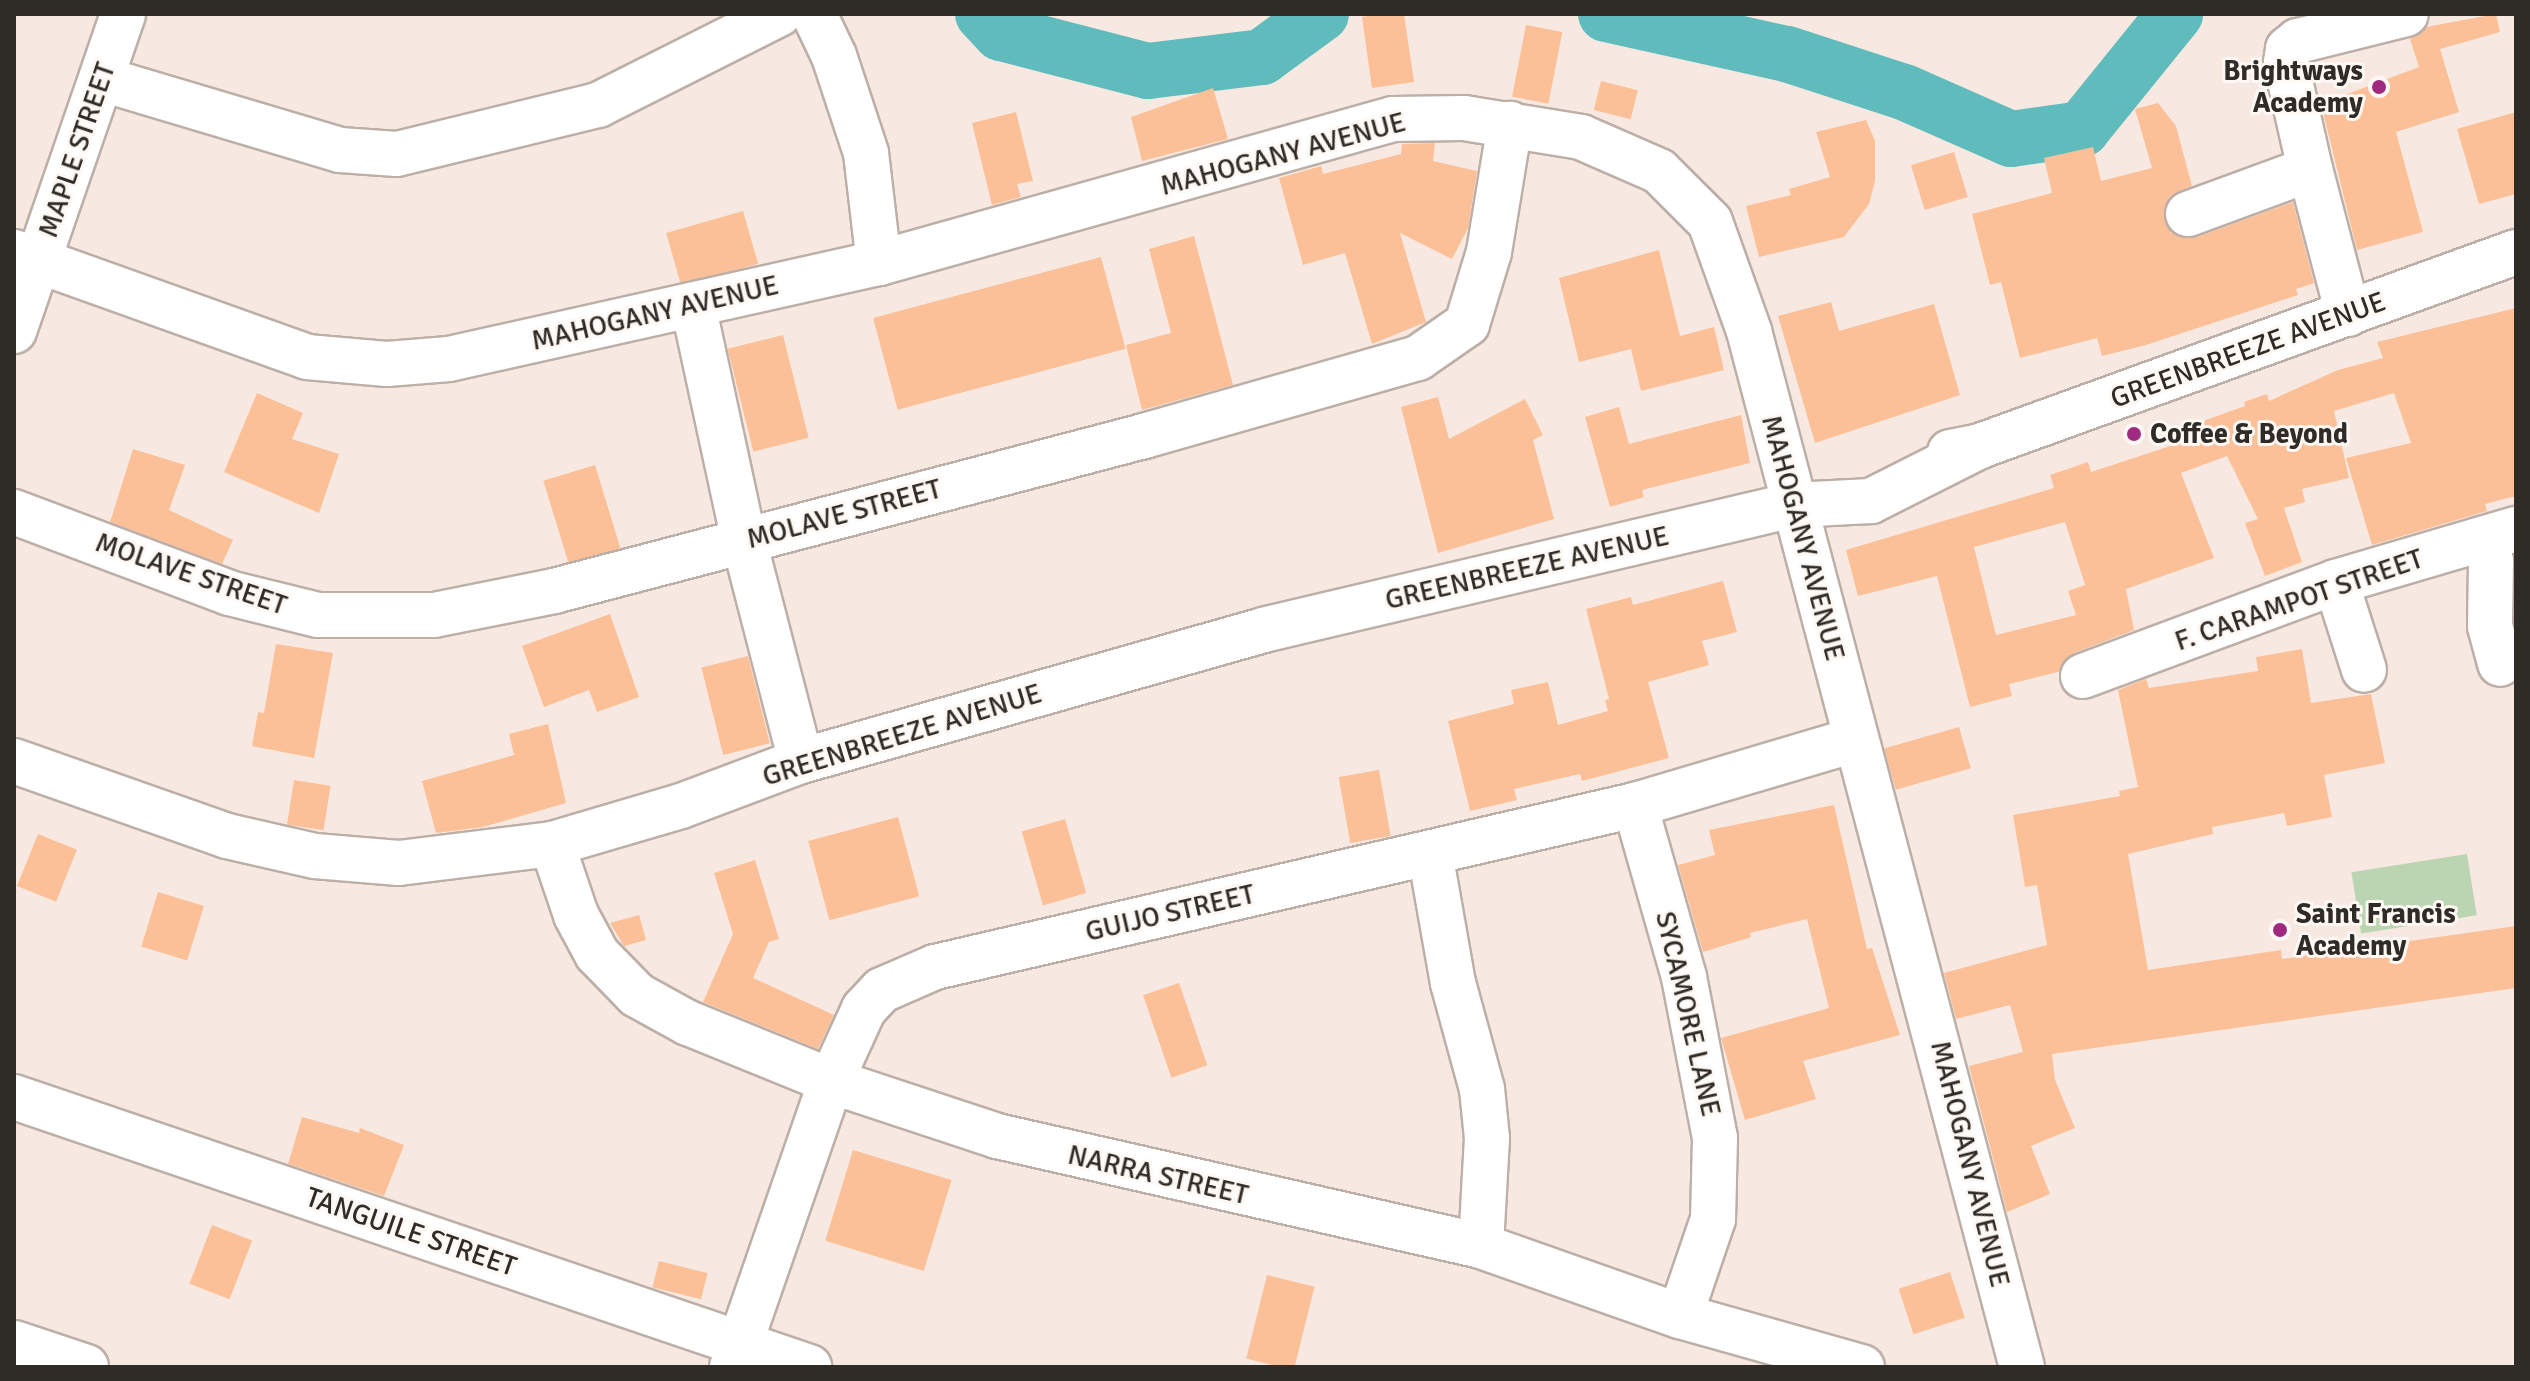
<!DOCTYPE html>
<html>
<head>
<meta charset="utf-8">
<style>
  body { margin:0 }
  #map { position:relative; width:2530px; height:1381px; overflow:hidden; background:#f7e9e1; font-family:Signika,sans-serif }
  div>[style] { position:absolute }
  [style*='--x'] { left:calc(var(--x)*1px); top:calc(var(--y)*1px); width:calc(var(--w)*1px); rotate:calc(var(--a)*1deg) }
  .green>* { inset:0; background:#bbd5b2; transform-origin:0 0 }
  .river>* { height:56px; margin:-28px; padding:0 28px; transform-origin:28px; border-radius:28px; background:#60bbbc }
  .building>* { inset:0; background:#fcc098; transform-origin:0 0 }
  .roads { filter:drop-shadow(2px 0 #bcafa7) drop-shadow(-2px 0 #bcafa7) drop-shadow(0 2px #bcafa7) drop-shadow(0 -2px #bcafa7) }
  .minor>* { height:44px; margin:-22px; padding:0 22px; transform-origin:22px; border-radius:22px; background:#fff }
  .dots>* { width:22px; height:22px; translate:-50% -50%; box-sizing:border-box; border:4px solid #fef8f5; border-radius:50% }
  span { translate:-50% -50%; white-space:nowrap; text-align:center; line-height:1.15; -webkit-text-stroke:6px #fef8f5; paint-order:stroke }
  .poi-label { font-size:28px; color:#2f2b27; font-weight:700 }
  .right { translate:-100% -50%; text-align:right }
  .left { translate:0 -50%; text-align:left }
  .street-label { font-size:28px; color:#2f2b27 }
  .frame { position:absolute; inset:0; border:16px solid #2f2b27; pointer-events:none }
</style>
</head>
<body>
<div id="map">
  <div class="green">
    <div style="left:2467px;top:854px;width:62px;height:117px;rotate:81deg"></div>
  </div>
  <div class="river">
    <div style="--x:983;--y:14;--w:26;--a:47"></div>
    <div style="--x:1001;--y:33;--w:152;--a:14.5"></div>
    <div style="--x:1148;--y:71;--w:115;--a:-7"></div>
    <div style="--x:1262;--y:57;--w:73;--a:-36.1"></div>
    <div style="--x:1606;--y:14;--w:185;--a:12.5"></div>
    <div style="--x:1787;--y:54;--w:123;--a:18"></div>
    <div style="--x:1904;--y:92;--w:117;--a:23.7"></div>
    <div style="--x:2011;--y:139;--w:72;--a:-8"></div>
    <div style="--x:2082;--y:129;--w:148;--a:-51"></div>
  </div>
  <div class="building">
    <div style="clip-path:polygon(1380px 14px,1404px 14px,1414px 82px,1372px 88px,1362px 17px)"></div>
    <div style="clip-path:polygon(2496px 14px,2500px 32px,2440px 49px,2459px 112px,2396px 132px,2423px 232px,2357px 250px,2321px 104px,2419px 67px,2410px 39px,2426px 27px)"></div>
    <div style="left:1526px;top:25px;width:37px;height:73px;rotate:11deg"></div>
    <div style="left:1601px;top:81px;width:38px;height:30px;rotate:14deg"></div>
    <div style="clip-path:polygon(1213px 88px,1228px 139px,1142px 161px,1131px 117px)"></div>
    <div style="clip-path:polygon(2158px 103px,2176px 126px,2192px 186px,2169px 197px,2164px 209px,2171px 233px,2197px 237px,2293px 202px,2314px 283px,2296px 289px,2298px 295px,2146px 345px,2102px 356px,2097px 338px,2020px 358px,2001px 282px,1990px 285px,1972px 214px,2052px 193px,2044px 158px,2093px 147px,2101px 181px,2152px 168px,2135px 109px)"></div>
    <div style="clip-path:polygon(1016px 112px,1033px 181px,1017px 184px,1021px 197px,992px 205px,972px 123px)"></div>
    <div style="clip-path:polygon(2516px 112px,2516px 194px,2479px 204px,2457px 129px)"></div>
    <div style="clip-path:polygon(1866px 120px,1875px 141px,1875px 181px,1869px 204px,1844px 237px,1759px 257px,1746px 206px,1791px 195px,1789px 189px,1830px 177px,1816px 132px)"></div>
    <div style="clip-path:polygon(1435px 143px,1433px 161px,1477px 171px,1468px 228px,1452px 259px,1400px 233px,1426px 322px,1372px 344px,1345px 253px,1303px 265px,1279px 178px,1321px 166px,1323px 174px,1401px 154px,1402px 144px)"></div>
    <div style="left:1954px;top:152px;width:47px;height:45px;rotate:73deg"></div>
    <div style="left:743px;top:211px;width:55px;height:80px;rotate:74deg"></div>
    <div style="clip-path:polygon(1194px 236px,1233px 385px,1142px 410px,1126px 345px,1171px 333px,1149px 249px)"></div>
    <div style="clip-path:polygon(1659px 250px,1680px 336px,1714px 327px,1724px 370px,1641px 391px,1631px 349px,1579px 362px,1559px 278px)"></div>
    <div style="left:1101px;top:257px;width:95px;height:236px;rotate:75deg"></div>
    <div style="clip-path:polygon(1831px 302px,1839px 331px,1934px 304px,1960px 395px,1815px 443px,1778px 316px)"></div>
    <div style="clip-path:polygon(evenodd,2516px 308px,2516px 496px,2485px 504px,2487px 511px,2372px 545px,2346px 458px,2411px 443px,2394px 393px,2334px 411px,2349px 478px,2302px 489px,2305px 502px,2284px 508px,2302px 562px,2265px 576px,2245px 523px,2258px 519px,2227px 456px,2181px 473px,2214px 558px,2126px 589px,2134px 630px,2074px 653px,2058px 672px,2009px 684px,2012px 696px,1970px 707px,1937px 576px,1858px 596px,1846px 550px,2054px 488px,2050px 475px,2088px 462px,2091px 472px,2207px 434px,2203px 421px,2245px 406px,2244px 402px,2267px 394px,2269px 401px,2338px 370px,2383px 358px,2377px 342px,2516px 308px,2065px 522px,2085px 585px,2068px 591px,2076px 615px,1996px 635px,1974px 547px,2065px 522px)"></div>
    <div style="left:783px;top:335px;width:106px;height:57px;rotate:76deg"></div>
    <div style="clip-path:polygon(257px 393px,303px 413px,292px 439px,339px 454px,319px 513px,224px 472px)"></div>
    <div style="clip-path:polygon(1438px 397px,1449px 439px,1525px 399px,1543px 435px,1533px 440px,1554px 519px,1438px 553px,1401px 407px)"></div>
    <div style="clip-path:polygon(1619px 407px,1629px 444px,1741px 415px,1750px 463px,1642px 490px,1644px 497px,1610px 507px,1585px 417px)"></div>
    <div style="clip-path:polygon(133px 449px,185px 465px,169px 510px,233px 540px,222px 564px,110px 522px)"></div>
    <div style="left:595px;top:465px;width:87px;height:54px;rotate:73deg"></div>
    <div style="clip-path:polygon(1723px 581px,1737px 632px,1702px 641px,1709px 665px,1648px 682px,1669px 758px,1582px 781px,1580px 774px,1514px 789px,1517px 800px,1470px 811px,1448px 721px,1514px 704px,1511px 690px,1548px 682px,1558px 725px,1608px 711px,1605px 700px,1609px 699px,1586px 609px,1631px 597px,1633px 605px)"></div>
    <div style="clip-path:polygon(610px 614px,639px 697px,597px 712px,589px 690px,544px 707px,522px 646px)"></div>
    <div style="clip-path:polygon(276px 644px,333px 653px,314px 758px,252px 746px,258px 712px,264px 713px)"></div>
    <div style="clip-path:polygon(2302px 649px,2311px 703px,2371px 694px,2385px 763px,2324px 775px,2332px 817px,2287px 826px,2284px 813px,2212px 827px,2213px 834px,2128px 854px,2148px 970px,2281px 950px,2282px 959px,2516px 926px,2516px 988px,2052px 1054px,2055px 1080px,2075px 1128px,2031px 1146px,2050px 1194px,2007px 1212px,1969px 1066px,2023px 1052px,2010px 1005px,1956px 1019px,1944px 973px,2047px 945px,2037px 885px,2025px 887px,2013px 815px,2120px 796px,2119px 791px,2138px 787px,2118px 690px,2146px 679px,2149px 688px,2258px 671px,2256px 657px)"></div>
    <div style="left:748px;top:656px;width:90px;height:48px;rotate:76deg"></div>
    <div style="clip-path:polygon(548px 724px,566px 803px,483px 827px,436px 833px,422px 781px,514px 755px,509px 734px)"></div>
    <div style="left:1959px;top:727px;width:43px;height:78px;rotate:74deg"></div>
    <div style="left:1379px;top:770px;width:67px;height:41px;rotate:80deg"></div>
    <div style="left:294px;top:780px;width:37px;height:45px;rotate:9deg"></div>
    <div style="clip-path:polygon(1834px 805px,1867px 949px,1872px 948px,1900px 1035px,1803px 1061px,1816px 1099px,1745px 1120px,1721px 1038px,1829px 1008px,1807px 919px,1750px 933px,1751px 937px,1703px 952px,1678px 865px,1715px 855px,1709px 830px)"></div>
    <div style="left:898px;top:817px;width:82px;height:93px;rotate:75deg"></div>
    <div style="left:1065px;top:819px;width:77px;height:45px;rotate:74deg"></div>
    <div style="left:38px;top:834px;width:42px;height:56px;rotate:22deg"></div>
    <div style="clip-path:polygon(755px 860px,779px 939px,769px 942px,753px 978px,834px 1015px,818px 1049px,703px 1002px,733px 934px,714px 873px)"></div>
    <div style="left:158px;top:892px;width:48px;height:57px;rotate:17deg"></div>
    <div style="clip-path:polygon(639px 915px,646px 940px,624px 946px,610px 923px)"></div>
    <div style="left:1179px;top:983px;width:87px;height:38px;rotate:71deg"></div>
    <div style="clip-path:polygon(302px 1117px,359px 1133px,360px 1128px,404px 1145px,384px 1196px,288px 1164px)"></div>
    <div style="left:853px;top:1150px;width:103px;height:95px;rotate:17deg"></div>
    <div style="left:212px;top:1225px;width:43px;height:63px;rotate:21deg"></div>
    <div style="left:659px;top:1261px;width:50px;height:27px;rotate:14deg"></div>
    <div style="left:1950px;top:1272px;width:48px;height:54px;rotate:72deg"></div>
    <div style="left:1267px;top:1275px;width:49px;height:86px;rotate:14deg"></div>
  </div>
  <div class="roads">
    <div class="minor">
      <div style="--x:814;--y:14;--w:47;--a:64.5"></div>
      <div style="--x:834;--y:56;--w:102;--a:71.7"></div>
      <div style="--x:866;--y:153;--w:111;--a:83.3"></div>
      <div style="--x:102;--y:79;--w:248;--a:16.6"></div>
      <div style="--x:340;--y:150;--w:57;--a:4"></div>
      <div style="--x:397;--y:154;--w:207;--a:-13.7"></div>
      <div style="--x:598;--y:105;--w:203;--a:-26.7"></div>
      <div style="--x:2188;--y:214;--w:130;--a:-20.2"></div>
      <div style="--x:14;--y:252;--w:311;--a:19.7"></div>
      <div style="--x:307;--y:357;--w:80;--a:5"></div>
      <div style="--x:387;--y:364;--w:62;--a:-4.6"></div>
      <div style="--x:449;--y:359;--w:441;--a:-12.6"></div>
      <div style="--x:879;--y:263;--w:534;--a:-15.65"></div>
      <div style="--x:1393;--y:119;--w:71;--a:-0.8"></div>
      <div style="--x:1464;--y:118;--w:119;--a:9.2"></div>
      <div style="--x:1581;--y:137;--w:85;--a:23.6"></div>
      <div style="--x:1659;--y:171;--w:72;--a:45"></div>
      <div style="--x:1710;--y:222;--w:116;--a:70.3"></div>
      <div style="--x:1749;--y:331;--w:1071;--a:75.24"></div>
      <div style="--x:693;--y:305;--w:241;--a:77.8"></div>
      <div style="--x:744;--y:541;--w:227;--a:75.5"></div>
      <div style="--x:2348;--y:314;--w:150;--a:-104.7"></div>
      <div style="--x:2310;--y:169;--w:109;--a:-102.8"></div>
      <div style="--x:2286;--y:63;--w:14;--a:-82"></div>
      <div style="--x:2288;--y:49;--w:13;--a:-39"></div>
      <div style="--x:2298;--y:41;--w:111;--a:-14"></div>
      <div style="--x:14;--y:331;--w:335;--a:-71"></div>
      <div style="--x:1950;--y:452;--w:31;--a:-11"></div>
      <div style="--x:1980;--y:446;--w:570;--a:-19.9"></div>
      <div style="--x:14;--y:512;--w:230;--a:20.6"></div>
      <div style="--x:229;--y:593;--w:92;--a:13.9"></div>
      <div style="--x:318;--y:615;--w:116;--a:0"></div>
      <div style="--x:434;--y:615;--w:122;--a:-11.3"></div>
      <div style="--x:554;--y:591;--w:610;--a:-14.72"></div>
      <div style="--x:1144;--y:436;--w:285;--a:-15.9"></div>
      <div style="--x:1418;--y:358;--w:60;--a:-34.8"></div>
      <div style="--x:1467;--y:324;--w:75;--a:-73"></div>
      <div style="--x:1489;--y:252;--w:130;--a:-80.7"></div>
      <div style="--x:2482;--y:539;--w:24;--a:68"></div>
      <div style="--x:2491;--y:561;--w:65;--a:90.9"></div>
      <div style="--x:2490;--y:626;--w:39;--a:75"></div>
      <div style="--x:2336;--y:582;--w:92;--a:72.3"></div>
      <div style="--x:2083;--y:676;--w:270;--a:-20.4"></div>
      <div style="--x:2336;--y:582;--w:188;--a:-16.4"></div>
      <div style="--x:14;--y:761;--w:226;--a:19.4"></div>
      <div style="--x:227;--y:836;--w:90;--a:12.8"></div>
      <div style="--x:315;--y:856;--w:84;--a:4.8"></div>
      <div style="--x:399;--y:863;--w:154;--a:-7.1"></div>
      <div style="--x:552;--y:844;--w:134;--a:-16.4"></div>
      <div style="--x:681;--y:806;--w:128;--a:-20.6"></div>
      <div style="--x:801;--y:761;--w:480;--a:-15.8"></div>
      <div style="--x:1263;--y:630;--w:545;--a:-13.27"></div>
      <div style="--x:1793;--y:505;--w:78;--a:-2.9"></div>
      <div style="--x:1871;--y:501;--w:122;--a:-26.8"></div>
      <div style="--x:1635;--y:805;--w:179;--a:74.1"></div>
      <div style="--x:1684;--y:977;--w:164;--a:79.1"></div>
      <div style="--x:1715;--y:1138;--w:81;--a:91.4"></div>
      <div style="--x:1713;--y:1219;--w:102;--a:108.8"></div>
      <div style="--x:552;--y:844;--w:75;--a:71.3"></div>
      <div style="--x:576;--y:915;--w:44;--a:61.7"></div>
      <div style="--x:597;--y:954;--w:57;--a:45.7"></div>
      <div style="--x:637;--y:995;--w:58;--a:28.8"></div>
      <div style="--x:688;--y:1023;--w:154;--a:22.1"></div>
      <div style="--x:831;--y:1081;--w:175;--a:18.3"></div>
      <div style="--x:997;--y:1136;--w:496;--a:12.8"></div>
      <div style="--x:1481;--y:1246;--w:211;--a:19.4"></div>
      <div style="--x:1680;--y:1316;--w:189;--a:15.7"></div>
      <div style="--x:1430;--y:853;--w:132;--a:80"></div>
      <div style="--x:1453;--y:983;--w:110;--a:74.7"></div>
      <div style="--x:1482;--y:1089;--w:49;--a:84.2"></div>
      <div style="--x:1487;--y:1138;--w:108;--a:93.2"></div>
      <div style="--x:14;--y:1097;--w:840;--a:18.76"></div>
      <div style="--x:14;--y:1343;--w:76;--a:18.4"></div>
      <div style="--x:732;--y:1367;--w:303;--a:-70.9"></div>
      <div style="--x:831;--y:1081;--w:79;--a:-65.4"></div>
      <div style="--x:864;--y:1009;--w:26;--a:-47"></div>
      <div style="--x:882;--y:990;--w:58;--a:-23.5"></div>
      <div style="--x:935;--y:967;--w:719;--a:-13.03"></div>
      <div style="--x:1635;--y:805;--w:229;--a:-16.5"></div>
    </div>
  </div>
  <div class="dots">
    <div style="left:2379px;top:87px;background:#a12a81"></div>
    <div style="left:2134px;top:434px;background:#a12a81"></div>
    <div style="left:2280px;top:930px;background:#a12a81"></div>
  </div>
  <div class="poi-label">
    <span class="right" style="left:2363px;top:87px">Brightways<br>Academy</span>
    <span class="left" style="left:2150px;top:434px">Coffee &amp; Beyond</span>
    <span class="left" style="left:2296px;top:930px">Saint Francis<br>Academy</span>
  </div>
  <div class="street-label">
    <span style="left:77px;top:150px;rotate:-71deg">MAPLE STREET</span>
    <span style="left:1283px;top:154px;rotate:-15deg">MAHOGANY AVENUE</span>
    <span style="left:655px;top:313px;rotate:-13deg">MAHOGANY AVENUE</span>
    <span style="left:2248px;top:350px;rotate:-20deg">GREENBREEZE AVENUE</span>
    <span style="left:844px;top:514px;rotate:-15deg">MOLAVE STREET</span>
    <span style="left:1803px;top:538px;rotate:75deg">MAHOGANY AVENUE</span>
    <span style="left:1527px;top:568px;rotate:-13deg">GREENBREEZE AVENUE</span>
    <span style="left:191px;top:574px;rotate:19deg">MOLAVE STREET</span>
    <span style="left:2299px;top:600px;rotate:-19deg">F. CARAMPOT STREET</span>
    <span style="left:902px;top:735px;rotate:-17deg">GREENBREEZE AVENUE</span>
    <span style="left:1170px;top:913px;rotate:-13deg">GUIJO STREET</span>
    <span style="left:1688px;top:1014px;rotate:77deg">SYCAMORE LANE</span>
    <span style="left:1970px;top:1164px;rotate:76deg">MAHOGANY AVENUE</span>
    <span style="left:1158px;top:1175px;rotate:13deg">NARRA STREET</span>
    <span style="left:411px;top:1232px;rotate:19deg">TANGUILE STREET</span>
  </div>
  <div class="frame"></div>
</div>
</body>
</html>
